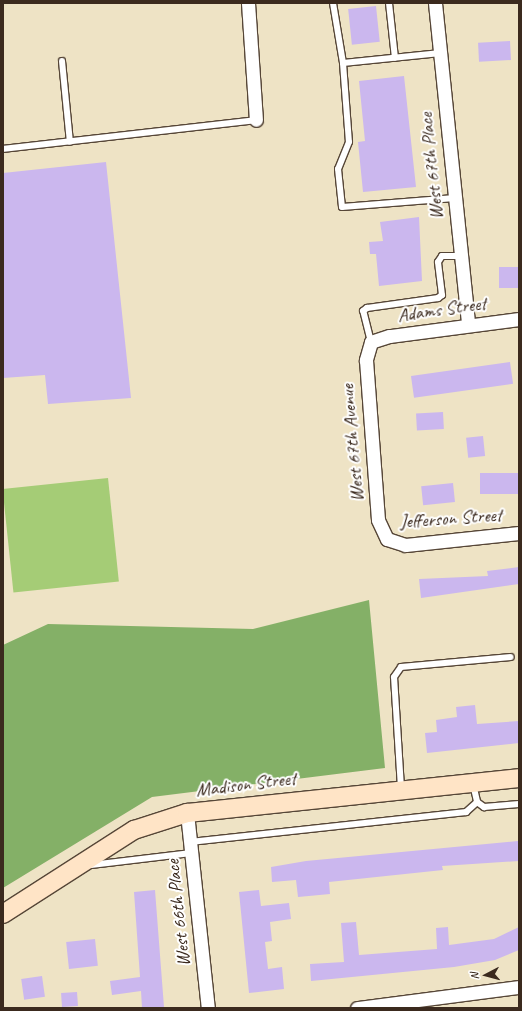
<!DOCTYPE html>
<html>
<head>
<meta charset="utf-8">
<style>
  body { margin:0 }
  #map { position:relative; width:522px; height:1011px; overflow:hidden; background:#eee3c5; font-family:Caveat,sans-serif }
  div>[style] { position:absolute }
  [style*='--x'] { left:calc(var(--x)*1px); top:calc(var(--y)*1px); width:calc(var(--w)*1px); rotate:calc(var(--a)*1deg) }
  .green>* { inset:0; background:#a5cc76; transform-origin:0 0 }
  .forest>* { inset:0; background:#84b067 }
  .building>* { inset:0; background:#cbb7ee; transform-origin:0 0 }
  .roads { filter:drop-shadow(1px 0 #564637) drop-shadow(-1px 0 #564637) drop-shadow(0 1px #564637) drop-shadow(0 -1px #564637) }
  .lane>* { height:6px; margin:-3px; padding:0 3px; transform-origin:3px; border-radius:3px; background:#fff }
  .street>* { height:13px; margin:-6.5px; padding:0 6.5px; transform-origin:6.5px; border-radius:6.5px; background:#fff }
  .secondary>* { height:18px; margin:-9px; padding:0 9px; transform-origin:9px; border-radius:9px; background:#ffe4c6 }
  span { translate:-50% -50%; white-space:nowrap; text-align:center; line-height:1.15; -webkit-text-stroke:4px #fff; paint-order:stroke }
  .street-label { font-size:19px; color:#3b2a1e }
  .frame { position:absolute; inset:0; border:4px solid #3b2a1e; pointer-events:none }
  .north { position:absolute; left:466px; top:955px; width:40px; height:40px; -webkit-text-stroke:3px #fff; paint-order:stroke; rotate:264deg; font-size:11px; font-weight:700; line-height:16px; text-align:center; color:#3b2a1e }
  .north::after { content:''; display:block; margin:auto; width:14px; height:18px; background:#3b2a1e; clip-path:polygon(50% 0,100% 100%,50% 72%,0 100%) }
</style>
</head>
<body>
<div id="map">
  <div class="green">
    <div style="left:108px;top:478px;width:104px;height:106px;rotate:84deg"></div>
  </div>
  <div class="forest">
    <div style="clip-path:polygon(369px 600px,385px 768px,152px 797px,3px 888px,3px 645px,48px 624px,253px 629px)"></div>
  </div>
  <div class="building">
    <div style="left:376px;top:6px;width:36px;height:28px;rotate:84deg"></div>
    <div style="left:510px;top:41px;width:19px;height:32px;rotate:87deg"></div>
    <div style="clip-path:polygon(404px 76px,416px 187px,363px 192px,358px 142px,365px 141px,359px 81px)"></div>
    <div style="clip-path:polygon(106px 162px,131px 398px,48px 404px,45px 375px,3px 378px,3px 173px)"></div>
    <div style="clip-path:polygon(419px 217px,422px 281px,379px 286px,376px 254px,370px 254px,369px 242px,383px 241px,380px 222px)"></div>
    <div style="left:519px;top:267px;width:21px;height:20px;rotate:90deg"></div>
    <div style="left:510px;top:362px;width:22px;height:100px;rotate:82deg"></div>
    <div style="left:443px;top:412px;width:17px;height:27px;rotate:87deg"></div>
    <div style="left:483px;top:436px;width:20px;height:17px;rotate:84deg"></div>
    <div style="left:519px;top:473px;width:21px;height:39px;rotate:90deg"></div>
    <div style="left:453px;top:483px;width:19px;height:32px;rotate:84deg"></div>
    <div style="clip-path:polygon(519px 567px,519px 584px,421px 598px,419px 579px,488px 576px,487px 571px)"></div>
    <div style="clip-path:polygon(475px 705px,477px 724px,519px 721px,519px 743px,427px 753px,425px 733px,437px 732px,436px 720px,457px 717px,456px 707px)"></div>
    <div style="clip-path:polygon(518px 841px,519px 861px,442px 866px,443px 870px,329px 882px,330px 894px,298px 897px,296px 880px,272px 882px,271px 867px,306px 861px)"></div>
    <div style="clip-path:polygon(155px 890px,164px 1007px,142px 1008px,141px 991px,112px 995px,110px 981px,140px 977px,134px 892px)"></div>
    <div style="clip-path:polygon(259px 890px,261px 906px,289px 903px,291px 919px,270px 922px,272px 941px,265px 942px,268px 969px,282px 967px,284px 989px,249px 993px,239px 892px)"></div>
    <div style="clip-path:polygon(356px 922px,359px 955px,437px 949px,436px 928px,448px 927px,449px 945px,494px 939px,519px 927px,519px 950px,495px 960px,454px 967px,311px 981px,310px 964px,344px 962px,341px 923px)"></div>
    <div style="left:95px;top:939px;width:27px;height:29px;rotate:84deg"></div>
    <div style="left:42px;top:976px;width:21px;height:21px;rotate:82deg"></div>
    <div style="left:77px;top:992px;width:14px;height:16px;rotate:86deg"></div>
  </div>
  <div class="roads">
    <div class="lane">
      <div style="--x:333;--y:3;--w:61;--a:80.5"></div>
      <div style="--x:343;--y:63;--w:98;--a:-5.9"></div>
      <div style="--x:389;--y:3;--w:55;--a:83.8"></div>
      <div style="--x:62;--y:61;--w:81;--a:84.4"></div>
      <div style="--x:343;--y:63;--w:79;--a:85.7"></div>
      <div style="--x:349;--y:142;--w:29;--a:112"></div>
      <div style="--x:338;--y:169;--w:38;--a:84"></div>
      <div style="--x:342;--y:207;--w:113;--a:-4.6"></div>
      <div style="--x:3;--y:149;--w:255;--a:-6.5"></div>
      <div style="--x:371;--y:342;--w:32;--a:-104"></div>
      <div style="--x:363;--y:311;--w:5;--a:-37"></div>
      <div style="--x:367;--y:308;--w:72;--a:-8"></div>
      <div style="--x:438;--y:298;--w:5;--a:-37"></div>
      <div style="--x:442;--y:295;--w:33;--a:-97"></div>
      <div style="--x:438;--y:262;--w:7;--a:-56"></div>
      <div style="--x:442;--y:256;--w:19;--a:0"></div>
      <div style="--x:473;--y:784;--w:18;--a:77"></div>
      <div style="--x:477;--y:802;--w:9;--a:36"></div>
      <div style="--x:484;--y:807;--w:35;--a:-5"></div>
      <div style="--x:401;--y:788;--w:111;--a:-93.6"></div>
      <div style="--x:394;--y:677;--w:12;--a:-55"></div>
      <div style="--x:401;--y:667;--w:110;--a:-5.2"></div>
      <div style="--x:190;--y:842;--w:278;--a:-6.2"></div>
      <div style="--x:466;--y:812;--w:15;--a:-42"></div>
      <div style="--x:91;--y:865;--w:101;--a:-6.8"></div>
    </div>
    <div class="street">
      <div style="--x:248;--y:3;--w:117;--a:86.1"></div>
      <div style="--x:435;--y:3;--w:323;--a:84.1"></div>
      <div style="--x:519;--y:319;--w:131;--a:172.5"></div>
      <div style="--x:389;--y:336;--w:19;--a:162"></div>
      <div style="--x:371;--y:342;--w:19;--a:106"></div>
      <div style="--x:366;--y:360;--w:160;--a:85.7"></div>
      <div style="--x:378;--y:520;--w:21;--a:65"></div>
      <div style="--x:387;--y:539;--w:19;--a:18"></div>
      <div style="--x:405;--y:545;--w:115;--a:-6"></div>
      <div style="--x:187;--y:813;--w:196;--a:83.9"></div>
      <div style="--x:357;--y:1008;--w:163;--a:-7.4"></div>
    </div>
    <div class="secondary">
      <div style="--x:3;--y:914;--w:156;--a:-32.7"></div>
      <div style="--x:134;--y:830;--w:56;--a:-17.8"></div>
      <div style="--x:187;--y:813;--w:334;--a:-6"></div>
    </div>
  </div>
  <div class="street-label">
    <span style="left:432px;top:166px;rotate:-96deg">West 67th Place</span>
    <span style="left:442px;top:310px;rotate:-8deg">Adams Street</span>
    <span style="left:353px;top:443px;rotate:-95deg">West 67th Avenue</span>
    <span style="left:451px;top:519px;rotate:-4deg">Jefferson Street</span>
    <span style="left:246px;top:785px;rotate:-7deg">Madison Street</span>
    <span style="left:179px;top:913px;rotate:-96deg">West 66th Place</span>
  </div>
  <div class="frame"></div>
  <div class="north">N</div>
</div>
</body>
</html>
